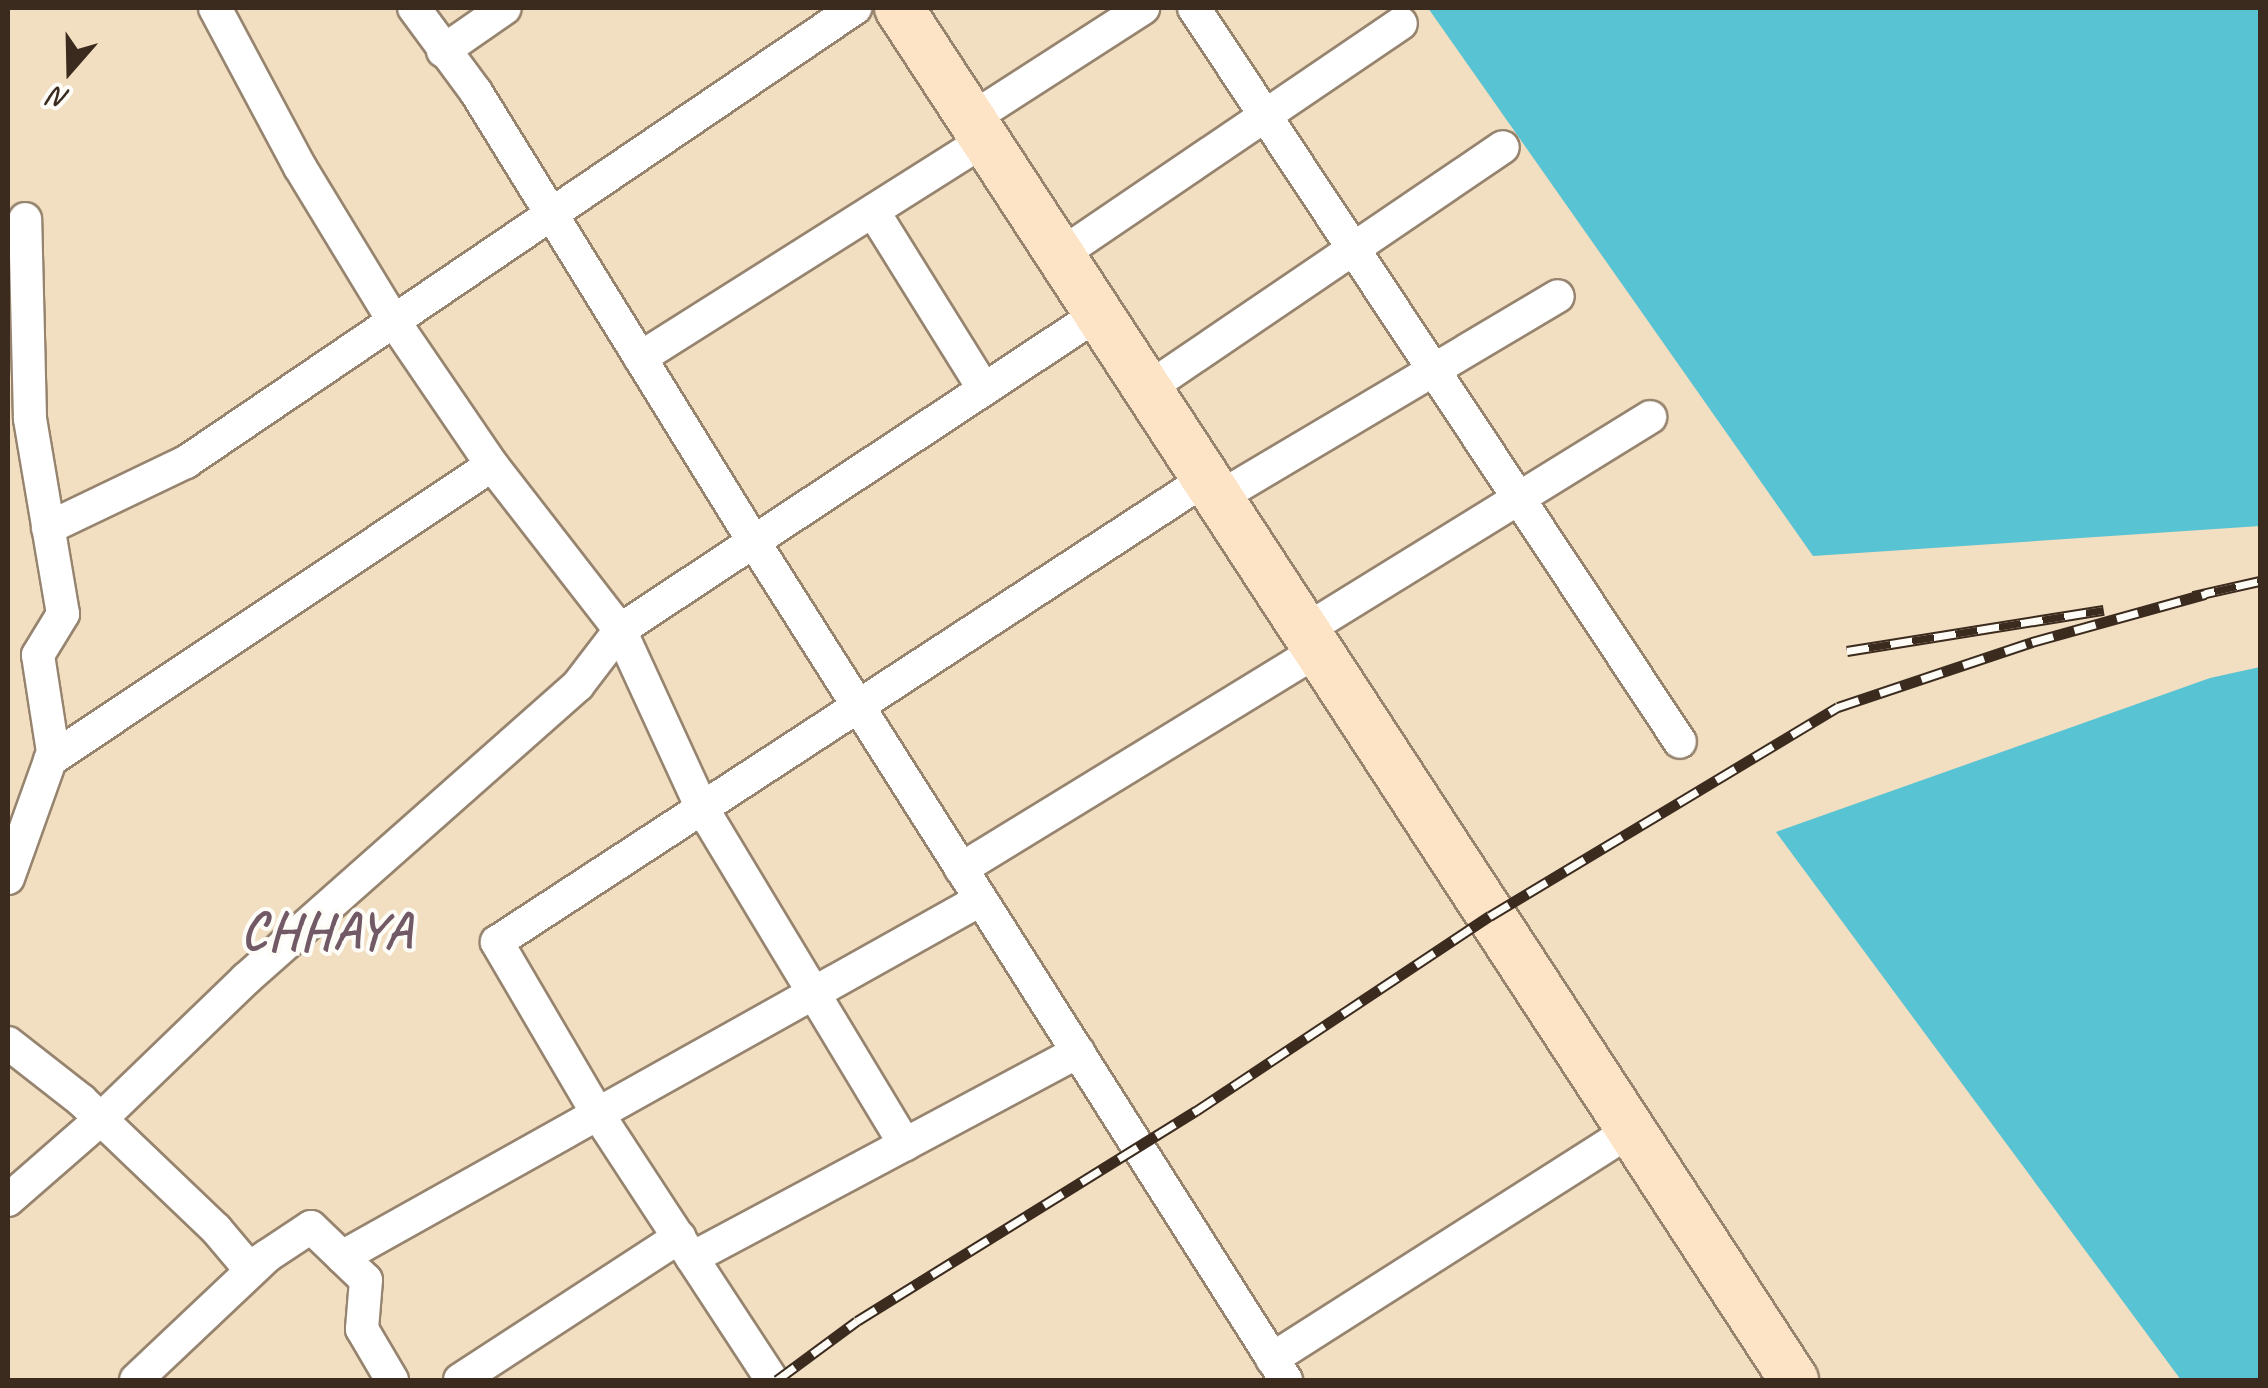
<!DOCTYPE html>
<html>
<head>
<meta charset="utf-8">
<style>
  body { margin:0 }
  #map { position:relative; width:2268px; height:1388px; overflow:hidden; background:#f2dec0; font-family:Caveat,sans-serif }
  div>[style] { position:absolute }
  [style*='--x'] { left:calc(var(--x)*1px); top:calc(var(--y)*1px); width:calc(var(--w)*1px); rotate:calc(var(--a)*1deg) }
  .water>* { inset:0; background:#58c3d2 }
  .roads { filter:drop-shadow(2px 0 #96846f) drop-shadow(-2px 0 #96846f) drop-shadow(0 2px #96846f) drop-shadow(0 -2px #96846f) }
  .minor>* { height:32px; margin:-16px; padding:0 16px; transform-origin:16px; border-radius:16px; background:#fff }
  .secondary>* { height:48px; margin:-24px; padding:0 24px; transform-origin:24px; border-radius:24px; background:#fee4c6 }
  .rail>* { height:11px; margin-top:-5.5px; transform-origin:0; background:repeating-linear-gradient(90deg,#fdfcf7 0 22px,#3b2a1e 0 44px); box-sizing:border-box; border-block:2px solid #3b2a1e }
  span { translate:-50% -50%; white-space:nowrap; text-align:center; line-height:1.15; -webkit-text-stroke:8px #fdfcf7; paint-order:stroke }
  .district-label { font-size:52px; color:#725966; font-weight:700; letter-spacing:2.5px }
  .frame { position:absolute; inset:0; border:10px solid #3b2a1e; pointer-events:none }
  .north { position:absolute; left:20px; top:20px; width:100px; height:100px; -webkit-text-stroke:8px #fdfcf7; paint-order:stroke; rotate:200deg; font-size:28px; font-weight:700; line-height:40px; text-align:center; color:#3b2a1e }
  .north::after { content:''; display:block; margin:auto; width:35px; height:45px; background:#3b2a1e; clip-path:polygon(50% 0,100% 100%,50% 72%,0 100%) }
</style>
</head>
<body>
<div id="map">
  <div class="water">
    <div style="clip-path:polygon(1428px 8px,2260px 8px,2260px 526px,1813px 556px)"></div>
    <div style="clip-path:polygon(2260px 667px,2260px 1380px,2181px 1380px,1776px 832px,2210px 678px)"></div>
  </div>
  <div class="roads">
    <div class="minor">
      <div style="--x:215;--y:8;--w:180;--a:61.9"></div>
      <div style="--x:300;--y:167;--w:179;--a:58.7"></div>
      <div style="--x:393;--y:320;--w:176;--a:55.7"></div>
      <div style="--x:492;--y:465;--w:209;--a:52.2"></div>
      <div style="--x:620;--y:630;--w:196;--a:65.3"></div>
      <div style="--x:702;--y:808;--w:393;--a:58.9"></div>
      <div style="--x:414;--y:8;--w:104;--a:53.6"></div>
      <div style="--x:476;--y:92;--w:529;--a:58.29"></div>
      <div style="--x:754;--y:542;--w:993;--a:57.59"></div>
      <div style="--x:1194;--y:8;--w:880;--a:56.49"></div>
      <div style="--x:443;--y:51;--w:75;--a:-34.7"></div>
      <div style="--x:971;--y:119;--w:205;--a:-32.8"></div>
      <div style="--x:873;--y:211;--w:210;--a:58.1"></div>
      <div style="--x:1060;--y:255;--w:412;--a:-34.2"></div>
      <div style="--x:640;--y:358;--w:408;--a:-32.3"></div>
      <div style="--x:1147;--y:389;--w:430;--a:-34.2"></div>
      <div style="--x:1218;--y:498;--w:395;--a:-30.7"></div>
      <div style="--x:48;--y:528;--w:153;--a:-25.6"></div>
      <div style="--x:186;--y:462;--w:809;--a:-34.16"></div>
      <div style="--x:1304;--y:631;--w:407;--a:-31.7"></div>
      <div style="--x:50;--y:760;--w:531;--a:-33.72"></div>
      <div style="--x:961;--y:869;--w:417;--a:-31.5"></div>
      <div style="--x:8;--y:878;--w:134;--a:-70.3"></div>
      <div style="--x:53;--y:752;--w:98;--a:-98.8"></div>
      <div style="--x:38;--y:655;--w:48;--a:-58.6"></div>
      <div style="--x:63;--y:614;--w:199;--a:-99.6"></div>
      <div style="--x:30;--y:418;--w:199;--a:-91.4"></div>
      <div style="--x:8;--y:1043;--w:93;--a:38"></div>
      <div style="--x:81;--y:1100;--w:187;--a:43.7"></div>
      <div style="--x:216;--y:1229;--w:51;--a:49.8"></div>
      <div style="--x:249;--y:1268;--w:74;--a:-33.5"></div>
      <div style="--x:311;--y:1227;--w:76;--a:43.9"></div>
      <div style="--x:366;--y:1280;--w:49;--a:94.7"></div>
      <div style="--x:362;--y:1329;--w:59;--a:59.5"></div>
      <div style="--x:8;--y:1200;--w:123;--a:-41.1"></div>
      <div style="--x:101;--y:1119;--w:202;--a:-44"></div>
      <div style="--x:246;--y:979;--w:443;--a:-41.5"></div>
      <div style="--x:578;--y:685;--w:69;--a:-52.6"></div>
      <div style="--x:620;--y:630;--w:573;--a:-33.47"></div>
      <div style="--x:342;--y:1257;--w:731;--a:-29.23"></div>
      <div style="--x:692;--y:1258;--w:438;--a:-28.1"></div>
      <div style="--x:1272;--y:1359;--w:424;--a:-32.5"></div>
      <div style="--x:136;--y:1380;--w:180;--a:-43.4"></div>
      <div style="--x:460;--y:1380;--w:262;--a:-33.1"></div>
      <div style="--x:772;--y:1380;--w:321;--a:-123.2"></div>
      <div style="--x:596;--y:1111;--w:196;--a:-120.4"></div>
      <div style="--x:497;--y:942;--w:847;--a:-33.15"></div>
    </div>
    <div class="secondary">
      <div style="--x:899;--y:8;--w:1638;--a:56.88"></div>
    </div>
  </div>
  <div class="rail">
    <div style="--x:2193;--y:596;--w:69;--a:-12.6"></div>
    <div style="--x:1847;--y:651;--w:260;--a:-9.1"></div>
    <div style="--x:777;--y:1380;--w:99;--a:-36.4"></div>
    <div style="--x:857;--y:1321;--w:399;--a:-31.8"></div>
    <div style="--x:1196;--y:1111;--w:353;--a:-33.6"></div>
    <div style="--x:1490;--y:916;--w:406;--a:-31"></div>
    <div style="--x:1838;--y:707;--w:205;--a:-18.5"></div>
    <div style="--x:2032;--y:642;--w:180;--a:-15.5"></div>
  </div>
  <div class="district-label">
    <span style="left:327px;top:932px">CHHAYA</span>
  </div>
  <div class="frame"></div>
  <div class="north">N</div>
</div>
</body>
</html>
